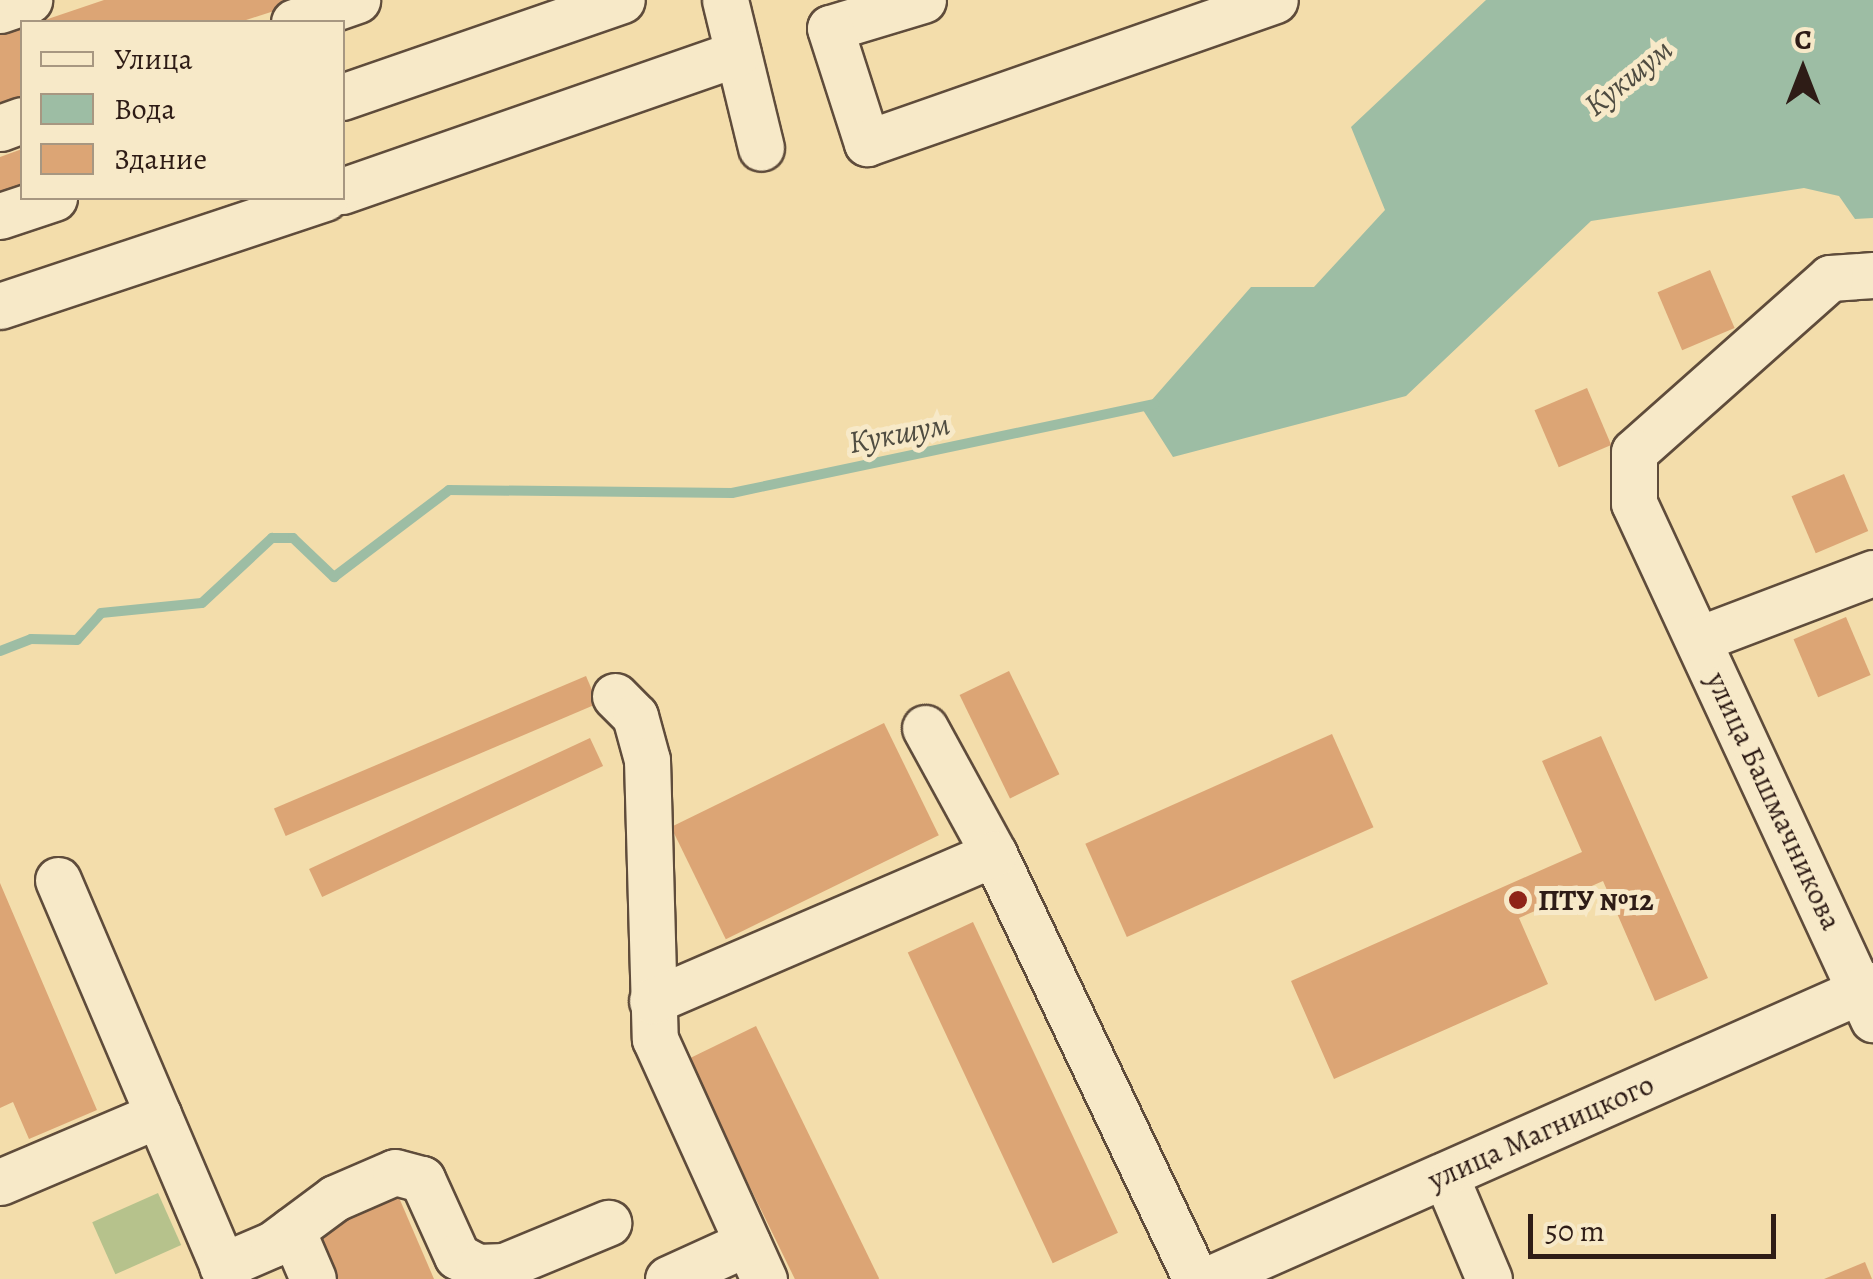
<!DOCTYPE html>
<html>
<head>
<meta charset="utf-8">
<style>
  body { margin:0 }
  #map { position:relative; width:1873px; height:1279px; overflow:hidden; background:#f3ddab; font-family:Alegreya,serif }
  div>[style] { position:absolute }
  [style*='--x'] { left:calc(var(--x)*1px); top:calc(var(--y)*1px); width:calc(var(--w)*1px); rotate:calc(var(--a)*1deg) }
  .green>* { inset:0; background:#b6c28c; transform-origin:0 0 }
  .water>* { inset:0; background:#9dbda4 }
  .stream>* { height:10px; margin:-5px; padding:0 5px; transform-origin:5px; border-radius:5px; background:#9dbda4 }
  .building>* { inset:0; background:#dca575; transform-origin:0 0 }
  .roads { filter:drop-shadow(2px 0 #5f4c3b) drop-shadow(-2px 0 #5f4c3b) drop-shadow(0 2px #5f4c3b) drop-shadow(0 -2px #5f4c3b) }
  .minor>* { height:45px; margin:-22.5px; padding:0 22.5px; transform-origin:22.5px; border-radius:22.5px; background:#f7e9c8 }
  .dots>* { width:28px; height:28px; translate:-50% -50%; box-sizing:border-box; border:5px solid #f7e9c8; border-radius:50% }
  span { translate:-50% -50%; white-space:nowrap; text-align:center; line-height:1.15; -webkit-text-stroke:10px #f7e9c8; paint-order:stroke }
  .street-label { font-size:30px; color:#2e1c16 }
  .poi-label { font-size:30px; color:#2e1c16; font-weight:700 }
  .left { translate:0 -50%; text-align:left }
  .water-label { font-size:32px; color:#4f4c41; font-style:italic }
  .legend { position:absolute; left:20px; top:20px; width:325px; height:180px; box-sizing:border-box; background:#f7e9c8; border:2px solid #a79781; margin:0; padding:12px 18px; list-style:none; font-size:30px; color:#2e1c16 }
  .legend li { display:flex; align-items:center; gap:20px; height:50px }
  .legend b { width:50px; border:2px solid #a79781 }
  .north { position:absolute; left:1753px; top:20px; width:100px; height:100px; -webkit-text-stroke:8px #f7e9c8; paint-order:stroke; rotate:0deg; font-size:28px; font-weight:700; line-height:40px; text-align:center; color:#2e1c16 }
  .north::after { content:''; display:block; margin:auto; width:35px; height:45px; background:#2e1c16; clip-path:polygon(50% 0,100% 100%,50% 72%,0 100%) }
  .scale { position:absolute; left:1528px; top:1214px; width:248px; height:45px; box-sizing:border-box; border:5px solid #2e1c16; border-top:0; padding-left:12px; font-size:30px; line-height:35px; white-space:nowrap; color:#2e1c16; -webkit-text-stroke:8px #f7e9c8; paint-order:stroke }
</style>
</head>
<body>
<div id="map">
  <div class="green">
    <div style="left:158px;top:1193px;width:57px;height:72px;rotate:66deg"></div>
  </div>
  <div class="water">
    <div style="clip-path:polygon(1486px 0,1873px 0,1873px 218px,1855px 219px,1839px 196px,1804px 188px,1591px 221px,1406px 396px,1173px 457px,1143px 410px,1251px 287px,1314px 287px,1385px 210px,1351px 127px)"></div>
  </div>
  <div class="stream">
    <div style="--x:0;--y:651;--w:33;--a:-21"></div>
    <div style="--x:31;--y:639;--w:46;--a:1.2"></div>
    <div style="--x:77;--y:640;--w:36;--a:-48"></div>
    <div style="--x:101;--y:613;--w:101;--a:-5.7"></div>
    <div style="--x:202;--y:603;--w:96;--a:-42.9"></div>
    <div style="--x:272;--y:538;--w:21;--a:0"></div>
    <div style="--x:293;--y:538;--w:57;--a:43.6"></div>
    <div style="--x:334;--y:577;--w:144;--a:-37.1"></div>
    <div style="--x:449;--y:490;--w:283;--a:0.6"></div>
    <div style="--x:732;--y:493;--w:432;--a:-11.9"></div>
  </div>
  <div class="building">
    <div style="clip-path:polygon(104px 0,305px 0,305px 1px,240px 22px,39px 22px)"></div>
    <div style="clip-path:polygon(22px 27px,22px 96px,0 103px,0 35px)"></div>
    <div style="clip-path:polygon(22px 149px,22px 186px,0 195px,0 157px)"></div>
    <div style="left:1710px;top:270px;width:63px;height:57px;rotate:67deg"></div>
    <div style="left:1587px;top:388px;width:62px;height:57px;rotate:67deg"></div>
    <div style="left:1844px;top:474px;width:62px;height:57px;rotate:67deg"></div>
    <div style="left:1846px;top:617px;width:63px;height:57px;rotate:67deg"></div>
    <div style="left:1009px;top:671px;width:115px;height:55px;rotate:64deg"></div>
    <div style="left:586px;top:676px;width:30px;height:339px;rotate:67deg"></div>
    <div style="left:884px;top:723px;width:125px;height:237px;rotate:64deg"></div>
    <div style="left:1332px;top:734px;width:102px;height:270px;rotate:66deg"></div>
    <div style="clip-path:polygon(1601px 736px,1708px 978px,1655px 1001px,1603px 881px,1519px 918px,1548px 984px,1334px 1079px,1291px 981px,1582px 852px,1542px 761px)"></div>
    <div style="left:590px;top:738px;width:31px;height:310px;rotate:65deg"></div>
    <div style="clip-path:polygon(0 883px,97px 1110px,29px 1139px,13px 1102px,0 1108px)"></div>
    <div style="left:973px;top:922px;width:343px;height:72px;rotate:65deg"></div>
    <div style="left:756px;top:1026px;width:281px;height:76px;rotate:64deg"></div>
    <div style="clip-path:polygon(397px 1193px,434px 1279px,335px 1279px,313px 1229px)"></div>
    <div style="clip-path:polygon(1865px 1262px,1872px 1279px,1824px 1279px)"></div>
  </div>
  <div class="roads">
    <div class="minor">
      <div style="--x:725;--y:0;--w:152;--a:76.3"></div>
      <div style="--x:923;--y:0;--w:97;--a:163.2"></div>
      <div style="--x:830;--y:28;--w:121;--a:72.2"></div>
      <div style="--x:867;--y:143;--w:432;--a:-19.3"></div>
      <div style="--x:0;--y:10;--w:31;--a:-19"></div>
      <div style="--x:294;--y:22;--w:67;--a:-19.2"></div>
      <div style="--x:342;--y:97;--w:296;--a:-19.1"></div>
      <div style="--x:0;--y:128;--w:23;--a:-20"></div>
      <div style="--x:342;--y:191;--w:419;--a:-19.2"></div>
      <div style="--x:0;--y:216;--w:57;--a:-18.4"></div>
      <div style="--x:1873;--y:275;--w:43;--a:176"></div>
      <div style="--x:1830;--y:278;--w:262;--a:138.4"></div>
      <div style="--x:1634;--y:452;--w:51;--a:90"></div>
      <div style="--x:1634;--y:503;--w:569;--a:65.15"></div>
      <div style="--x:0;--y:306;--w:342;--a:-18.4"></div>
      <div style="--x:1699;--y:639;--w:186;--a:-20.8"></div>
      <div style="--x:615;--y:696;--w:28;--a:45"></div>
      <div style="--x:635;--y:716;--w:46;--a:74.7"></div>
      <div style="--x:647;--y:760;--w:279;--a:88.4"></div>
      <div style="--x:655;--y:1039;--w:264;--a:65.6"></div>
      <div style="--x:925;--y:728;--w:144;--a:61.3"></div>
      <div style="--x:994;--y:854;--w:471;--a:64.6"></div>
      <div style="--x:58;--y:880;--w:434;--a:66.9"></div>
      <div style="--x:652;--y:1001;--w:372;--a:-23.3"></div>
      <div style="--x:1445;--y:1175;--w:113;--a:67.1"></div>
      <div style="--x:0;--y:1182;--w:172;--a:-23"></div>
      <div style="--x:292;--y:1230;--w:53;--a:66.8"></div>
      <div style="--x:222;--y:1266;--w:56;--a:-23.3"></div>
      <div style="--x:273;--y:1244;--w:77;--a:-36.6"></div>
      <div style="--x:335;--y:1198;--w:65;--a:-23.4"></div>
      <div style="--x:395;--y:1172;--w:28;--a:15"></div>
      <div style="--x:422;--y:1179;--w:85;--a:65.6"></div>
      <div style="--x:457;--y:1256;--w:24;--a:28"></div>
      <div style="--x:478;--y:1267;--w:26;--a:-2"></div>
      <div style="--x:504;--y:1266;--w:113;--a:-22.5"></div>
      <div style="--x:668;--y:1279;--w:87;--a:-24.5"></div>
      <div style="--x:1209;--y:1279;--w:726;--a:-23.88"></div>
    </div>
  </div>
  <div class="dots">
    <div style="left:1518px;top:900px;background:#8f2418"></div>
  </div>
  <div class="street-label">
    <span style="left:1774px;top:801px;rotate:65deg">улица Башмачникова</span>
    <span style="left:1541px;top:1132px;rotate:-24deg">улица Магницкого</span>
  </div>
  <div class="poi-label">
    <span class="left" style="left:1538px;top:900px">ПТУ №12</span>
  </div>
  <div class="water-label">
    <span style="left:1628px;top:77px;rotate:-39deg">Кукшум</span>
    <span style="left:899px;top:433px;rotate:-11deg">Кукшум</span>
  </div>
  <ul class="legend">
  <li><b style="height:12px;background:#f7e9c8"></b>Улица</li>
  <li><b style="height:28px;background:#9dbda4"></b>Вода</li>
  <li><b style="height:28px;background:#dca575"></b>Здание</li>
  </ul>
  <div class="north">С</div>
  <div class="scale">50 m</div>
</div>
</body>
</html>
